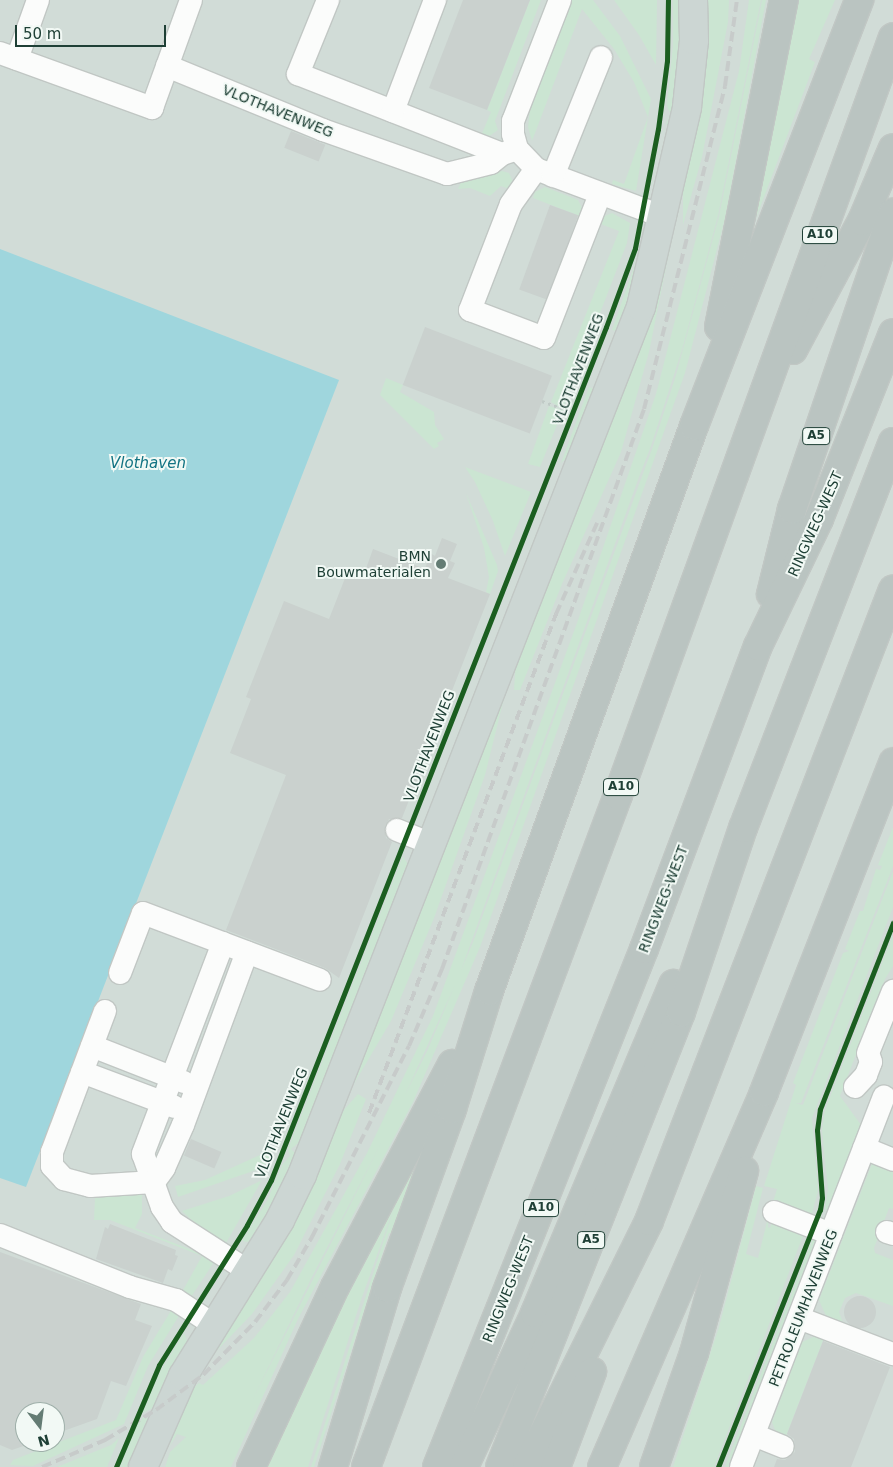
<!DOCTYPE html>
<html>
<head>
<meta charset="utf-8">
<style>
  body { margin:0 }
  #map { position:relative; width:893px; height:1467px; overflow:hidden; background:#e4eae7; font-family:"DejaVu Sans",sans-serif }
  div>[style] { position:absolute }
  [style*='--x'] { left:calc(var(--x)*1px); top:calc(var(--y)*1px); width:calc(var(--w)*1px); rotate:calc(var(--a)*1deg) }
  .built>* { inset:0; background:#d1dcd7 }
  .green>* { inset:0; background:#cbe5d2 }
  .water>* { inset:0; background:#9fd6dd }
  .building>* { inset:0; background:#cad1ce; transform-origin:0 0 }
  .round { border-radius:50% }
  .path>* { height:3px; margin-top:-1.5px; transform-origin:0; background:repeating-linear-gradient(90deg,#c0cac6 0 2.5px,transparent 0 6.5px) }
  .roads { filter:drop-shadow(1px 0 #c1c7c4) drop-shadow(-1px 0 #c1c7c4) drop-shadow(0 1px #c1c7c4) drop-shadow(0 -1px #c1c7c4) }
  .minor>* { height:22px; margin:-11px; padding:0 11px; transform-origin:11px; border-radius:11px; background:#fbfcfb }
  .major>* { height:28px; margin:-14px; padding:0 14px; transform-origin:14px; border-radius:14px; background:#ccd6d3 }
  .highway>* { height:28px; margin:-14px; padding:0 14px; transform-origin:14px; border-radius:14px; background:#bac4c1 }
  .rail>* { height:4px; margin-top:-2px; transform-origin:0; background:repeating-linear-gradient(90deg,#c7cbca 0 10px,transparent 0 15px) }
  .cycleway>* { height:5px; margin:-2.5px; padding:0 2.5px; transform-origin:2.5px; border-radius:2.5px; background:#1b5e20 }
  .dots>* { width:14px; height:14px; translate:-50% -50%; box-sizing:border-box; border:2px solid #f2f9f5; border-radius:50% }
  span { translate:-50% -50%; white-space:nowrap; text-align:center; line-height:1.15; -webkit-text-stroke:4px #f2f9f5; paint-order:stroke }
  .shield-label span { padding:1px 4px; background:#f2f9f5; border:1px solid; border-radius:4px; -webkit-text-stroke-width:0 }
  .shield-label { font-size:12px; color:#1f4036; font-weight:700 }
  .street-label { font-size:14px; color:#1f4036 }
  .poi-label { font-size:14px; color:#1f4036 }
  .right { translate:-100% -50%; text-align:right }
  .water-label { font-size:15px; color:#127383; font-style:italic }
  .north { position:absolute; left:15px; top:1402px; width:50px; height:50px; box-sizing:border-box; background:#f2f9f5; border:1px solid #9eafa9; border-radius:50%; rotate:165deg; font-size:14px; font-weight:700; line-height:20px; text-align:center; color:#1f4036 }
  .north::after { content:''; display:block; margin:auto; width:18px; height:22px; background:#647c74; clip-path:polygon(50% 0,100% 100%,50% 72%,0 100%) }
  .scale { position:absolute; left:15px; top:25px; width:151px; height:22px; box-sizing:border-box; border:2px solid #1f4036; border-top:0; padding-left:6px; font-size:15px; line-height:18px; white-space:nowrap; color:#1f4036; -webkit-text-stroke:4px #f2f9f5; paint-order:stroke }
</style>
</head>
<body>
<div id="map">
  <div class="built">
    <div style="clip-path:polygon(evenodd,0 0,893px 0,893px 1467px,0 1467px,0 0,25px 1412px,55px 1412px,55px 1442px,25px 1442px,25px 1412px)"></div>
  </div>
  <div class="green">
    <div style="clip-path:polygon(530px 0,541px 0,495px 121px,498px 130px,485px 139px,480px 138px,491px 112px,487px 110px)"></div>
    <div style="clip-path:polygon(572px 0,593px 0,620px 36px,651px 99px,636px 191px,612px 184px,613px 180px,624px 184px,648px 117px,634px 82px,614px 49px,582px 9px,532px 141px,528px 127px,530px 109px)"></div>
    <div style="clip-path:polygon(614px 0,657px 0,656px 65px,639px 35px)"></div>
    <div style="clip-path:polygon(673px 0,683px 0,684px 15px,672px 124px,666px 125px,670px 114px,667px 105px,673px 45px)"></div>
    <div style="clip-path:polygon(704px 0,729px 0,728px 22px,702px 157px,683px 225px,683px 186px)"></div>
    <div style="clip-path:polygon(749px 0,761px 0,718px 216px,682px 350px,651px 446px,639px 477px,459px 976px,400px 1106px,312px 1277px,252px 1401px,428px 1049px,473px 942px,653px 446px,676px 375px,719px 216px,762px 0,766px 0,725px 218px,685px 373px,480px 947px,413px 1102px,298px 1319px,231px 1467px,165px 1467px,170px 1452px,186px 1437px,177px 1434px,170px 1446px,188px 1392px,199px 1383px,203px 1385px,254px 1338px,290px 1292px,367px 1153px,433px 1016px,577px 623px,656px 394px,739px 71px)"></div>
    <div style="clip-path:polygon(791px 0,835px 0,809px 59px,815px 62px,744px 250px)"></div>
    <div style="clip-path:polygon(502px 171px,509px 173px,514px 184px,512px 190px,501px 186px,490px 196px,470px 188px,458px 189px,462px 180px)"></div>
    <div style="clip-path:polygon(545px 187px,578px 200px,584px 212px,582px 217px,533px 198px,535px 192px)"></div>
    <div style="clip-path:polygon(612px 213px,630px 223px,627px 243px,563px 409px,551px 402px,619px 231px,598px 223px,600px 218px)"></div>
    <div style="clip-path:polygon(676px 218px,649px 352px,621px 452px,562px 584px,520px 690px,514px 690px,516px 660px,653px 310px)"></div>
    <div style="clip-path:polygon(640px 250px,643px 250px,620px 332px,612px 330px)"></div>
    <div style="clip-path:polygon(386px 378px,403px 385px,400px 392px,434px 412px,435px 425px,444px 439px,437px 443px,439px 446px,434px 449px,380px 395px)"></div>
    <div style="clip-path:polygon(589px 387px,597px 390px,570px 455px,561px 463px)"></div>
    <div style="clip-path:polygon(549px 406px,563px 410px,540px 467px,528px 464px)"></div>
    <div style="clip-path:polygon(465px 467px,531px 492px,505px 556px,493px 521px,475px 482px)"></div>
    <div style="clip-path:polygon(466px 493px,497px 565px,498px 571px,490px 594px,486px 592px,489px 577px,484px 548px)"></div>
    <div style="clip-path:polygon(508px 682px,485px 775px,434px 918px,391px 1021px,345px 1099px)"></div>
    <div style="clip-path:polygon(893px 827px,893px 866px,801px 1103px,796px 1103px,803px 1105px,893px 871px,893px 907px,812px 1118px,818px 1191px,811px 1217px,773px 1202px,777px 1189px,764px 1186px,796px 1085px,793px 1083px,843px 953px,849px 951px,845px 949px,860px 911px,863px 911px,876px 869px,880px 870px,882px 866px,878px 865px)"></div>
    <div style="clip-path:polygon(403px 856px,410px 868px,304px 1138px,291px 1149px,296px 1154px,276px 1203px,252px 1241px,245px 1242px,242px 1240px,267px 1201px,282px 1165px,290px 1156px,288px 1149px)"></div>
    <div style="clip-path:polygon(893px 935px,893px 966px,885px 979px,840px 1096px,861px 1125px,829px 1211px,825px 1209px,828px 1189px,822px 1130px,825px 1110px)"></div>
    <div style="clip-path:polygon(358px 1094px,366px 1099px,340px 1164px,294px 1255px,252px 1314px,201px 1367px,336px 1119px)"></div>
    <div style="clip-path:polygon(428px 1130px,392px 1233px,389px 1233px,314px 1467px,311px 1467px,395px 1205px,361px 1300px,308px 1467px,258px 1467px)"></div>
    <div style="clip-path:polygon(273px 1149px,268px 1163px,259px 1169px,178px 1197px,175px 1186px,205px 1180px)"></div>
    <div style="clip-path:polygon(873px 1161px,893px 1169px,893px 1209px,889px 1208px,874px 1248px,875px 1253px,893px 1260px,893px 1306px,856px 1293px,845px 1298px,839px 1312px,844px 1325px,827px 1318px,819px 1300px)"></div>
    <div style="clip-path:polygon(262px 1180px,226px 1243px,200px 1228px,182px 1211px,229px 1196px)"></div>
    <div style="clip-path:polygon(756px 1186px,763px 1188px,746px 1254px,758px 1258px,769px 1214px,768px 1227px,770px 1228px,774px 1216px,806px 1228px,714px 1467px,673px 1467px,719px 1327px)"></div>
    <div style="clip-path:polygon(142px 1193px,142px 1214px,135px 1228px,205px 1255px,214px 1262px,191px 1297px,182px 1292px,202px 1256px,110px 1220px,94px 1220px,95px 1197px)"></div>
    <div style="clip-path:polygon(813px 1238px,818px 1240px,730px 1467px,725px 1467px)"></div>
    <div style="clip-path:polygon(172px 1309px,180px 1314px,148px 1366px,124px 1424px,33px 1466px,10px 1465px,13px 1460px,116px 1420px,143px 1357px)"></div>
    <div style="clip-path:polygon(184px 1333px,188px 1343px,155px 1407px,142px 1413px,161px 1370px)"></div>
    <div style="clip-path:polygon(818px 1335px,824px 1338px,784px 1441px,778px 1438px,772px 1422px,802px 1342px)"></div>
    <div style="clip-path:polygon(145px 1415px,148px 1420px,151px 1418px,130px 1467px,120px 1467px,137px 1425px)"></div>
    <div style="clip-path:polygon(119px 1438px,107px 1467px,57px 1467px,111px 1445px)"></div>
  </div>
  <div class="water">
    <div style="clip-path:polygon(0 249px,339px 380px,26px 1187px,0 1178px)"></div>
  </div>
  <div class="building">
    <div style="clip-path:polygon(463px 0,530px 0,487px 110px,429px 88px)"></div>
    <div style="left:291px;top:131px;width:37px;height:18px;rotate:22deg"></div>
    <div style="left:550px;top:205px;width:30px;height:90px;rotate:20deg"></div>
    <div style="left:425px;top:327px;width:136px;height:62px;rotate:21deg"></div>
    <div style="clip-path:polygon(442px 538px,457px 544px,450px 561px,455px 563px,448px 578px,490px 594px,402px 818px,389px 819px,385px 826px,386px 838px,392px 842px,339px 978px,325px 968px,226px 930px,286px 775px,230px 753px,251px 699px,246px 697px,284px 601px,329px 619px,349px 568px,364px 574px,373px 549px,425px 569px,430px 553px,435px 556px)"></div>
    <div style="left:191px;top:1139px;width:33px;height:18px;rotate:23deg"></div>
    <div style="clip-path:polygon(110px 1224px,176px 1250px,175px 1255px,178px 1256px,172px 1271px,168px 1269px,163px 1283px,96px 1259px,105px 1227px,108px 1229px)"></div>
    <div style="clip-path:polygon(0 1252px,141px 1304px,135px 1320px,152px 1326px,126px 1386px,111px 1381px,97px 1419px,55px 1434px,55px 1412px,25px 1412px,25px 1442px,35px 1442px,12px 1450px,0 1445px)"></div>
    <div class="round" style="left:844px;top:1296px;width:32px;height:32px"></div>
    <div style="clip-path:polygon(823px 1341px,890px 1367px,851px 1467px,774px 1467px,777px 1459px,785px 1460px,795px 1452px,794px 1439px,787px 1434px)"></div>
  </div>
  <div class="path">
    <div style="--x:542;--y:401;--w:33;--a:20"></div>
  </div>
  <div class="roads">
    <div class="minor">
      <div style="--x:328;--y:0;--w:80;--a:112.1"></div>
      <div style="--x:298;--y:74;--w:219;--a:21.4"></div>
      <div style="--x:502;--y:154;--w:13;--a:-18"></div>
      <div style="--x:560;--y:0;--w:130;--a:111.2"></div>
      <div style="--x:513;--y:121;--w:13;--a:90"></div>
      <div style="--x:513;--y:134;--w:16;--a:75"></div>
      <div style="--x:517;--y:149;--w:28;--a:46"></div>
      <div style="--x:536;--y:169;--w:137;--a:20.6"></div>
      <div style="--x:0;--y:53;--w:162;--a:19.9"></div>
      <div style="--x:152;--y:108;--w:115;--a:-70.1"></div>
      <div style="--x:17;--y:59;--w:63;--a:-70.4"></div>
      <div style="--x:167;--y:66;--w:169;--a:22.3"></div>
      <div style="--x:323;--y:130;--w:132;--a:19.5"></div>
      <div style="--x:447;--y:174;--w:45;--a:-14"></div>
      <div style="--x:491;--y:163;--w:14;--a:-39"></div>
      <div style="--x:393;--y:111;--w:119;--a:-69.3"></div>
      <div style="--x:536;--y:169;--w:43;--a:125.5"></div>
      <div style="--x:511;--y:204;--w:114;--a:111.1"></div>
      <div style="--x:470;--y:310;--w:79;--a:20.7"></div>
      <div style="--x:544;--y:338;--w:155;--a:-68.7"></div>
      <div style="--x:553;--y:176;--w:128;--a:-68"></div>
      <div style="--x:397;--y:830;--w:38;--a:22"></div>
      <div style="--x:223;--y:943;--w:226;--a:110.8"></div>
      <div style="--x:143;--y:1154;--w:56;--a:70.3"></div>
      <div style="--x:162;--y:1207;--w:18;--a:56"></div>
      <div style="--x:172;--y:1222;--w:90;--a:32.8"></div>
      <div style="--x:120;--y:973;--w:64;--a:-69"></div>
      <div style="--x:143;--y:913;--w:189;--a:20.7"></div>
      <div style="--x:105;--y:1011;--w:151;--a:110.6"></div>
      <div style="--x:52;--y:1152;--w:14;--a:90"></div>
      <div style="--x:52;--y:1166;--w:18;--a:47"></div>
      <div style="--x:64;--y:1179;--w:27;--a:15"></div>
      <div style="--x:90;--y:1186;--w:64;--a:-3.6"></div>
      <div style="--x:154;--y:1182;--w:17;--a:-54"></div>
      <div style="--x:164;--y:1168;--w:47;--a:-66.2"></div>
      <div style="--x:183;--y:1125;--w:184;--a:-69.7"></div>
      <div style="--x:92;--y:1046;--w:99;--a:21.4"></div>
      <div style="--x:82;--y:1072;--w:99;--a:20.6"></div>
      <div style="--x:855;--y:1087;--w:16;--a:-47"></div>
      <div style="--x:866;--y:1075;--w:14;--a:-69"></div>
      <div style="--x:871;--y:1062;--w:9;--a:-108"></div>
      <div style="--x:868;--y:1053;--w:67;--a:-68"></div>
      <div style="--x:864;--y:1148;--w:31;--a:22"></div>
      <div style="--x:774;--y:1212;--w:61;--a:21.1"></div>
      <div style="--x:887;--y:1232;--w:6;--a:18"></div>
      <div style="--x:0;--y:1235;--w:140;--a:21.8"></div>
      <div style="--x:130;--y:1287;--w:48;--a:15.8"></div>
      <div style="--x:176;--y:1300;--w:45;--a:33.3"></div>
      <div style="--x:799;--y:1318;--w:101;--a:21"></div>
      <div style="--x:754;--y:1435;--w:31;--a:22"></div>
      <div style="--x:741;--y:1467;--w:397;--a:-68.9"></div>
    </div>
    <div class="major">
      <div style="--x:143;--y:1467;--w:99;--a:-66.3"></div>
      <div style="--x:183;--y:1376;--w:184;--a:-58.1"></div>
      <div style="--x:280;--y:1220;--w:50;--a:-63.9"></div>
      <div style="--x:302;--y:1175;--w:932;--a:-68.67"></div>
      <div style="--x:641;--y:307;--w:205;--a:-77"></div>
      <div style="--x:687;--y:107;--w:67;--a:-84"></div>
      <div style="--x:694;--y:40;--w:40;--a:-91.4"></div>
    </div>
    <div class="highway">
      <div style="--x:719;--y:327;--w:333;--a:-78.8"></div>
      <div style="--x:793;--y:350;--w:146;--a:-61.9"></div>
      <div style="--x:862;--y:221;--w:79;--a:-67"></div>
      <div style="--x:771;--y:594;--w:88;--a:-76.1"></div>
      <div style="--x:792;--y:509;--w:313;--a:-71.2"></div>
      <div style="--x:251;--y:1467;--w:199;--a:-65"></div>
      <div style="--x:335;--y:1287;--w:252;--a:-62.3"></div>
      <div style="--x:333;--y:1467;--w:187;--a:-73.2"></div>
      <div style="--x:387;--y:1288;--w:190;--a:-70"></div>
      <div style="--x:452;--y:1109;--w:124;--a:-72.6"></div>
      <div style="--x:489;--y:991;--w:601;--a:-70.06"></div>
      <div style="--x:694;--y:426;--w:457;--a:-68.8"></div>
      <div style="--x:366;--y:1467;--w:718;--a:-69.44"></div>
      <div style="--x:618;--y:795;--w:806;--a:-70.06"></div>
      <div style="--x:437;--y:1467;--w:558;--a:-68.22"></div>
      <div style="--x:644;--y:949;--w:324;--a:-69.4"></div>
      <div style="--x:758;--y:646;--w:141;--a:-64.3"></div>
      <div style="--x:819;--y:519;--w:200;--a:-68.3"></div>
      <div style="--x:464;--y:1467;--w:170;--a:-65.2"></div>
      <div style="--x:535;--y:1313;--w:357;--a:-67.2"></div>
      <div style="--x:500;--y:1467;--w:490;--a:-68.3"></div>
      <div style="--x:681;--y:1012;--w:194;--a:-71.4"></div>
      <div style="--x:743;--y:828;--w:414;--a:-68.8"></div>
      <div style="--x:527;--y:1467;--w:275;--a:-63.6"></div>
      <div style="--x:649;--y:1221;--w:677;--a:-68.89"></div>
      <div style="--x:556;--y:1467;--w:102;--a:-69.2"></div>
      <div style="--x:602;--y:1467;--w:408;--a:-66.6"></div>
      <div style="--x:764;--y:1092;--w:354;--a:-68.6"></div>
      <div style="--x:654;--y:1467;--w:121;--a:-70.7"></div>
      <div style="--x:694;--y:1353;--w:189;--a:-74.6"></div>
    </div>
  </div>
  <div class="rail">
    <div style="--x:369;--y:1113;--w:533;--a:-69.46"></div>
    <div style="--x:556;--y:614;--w:102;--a:-65.7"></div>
    <div style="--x:42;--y:1467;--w:69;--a:-23.2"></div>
    <div style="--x:105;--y:1440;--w:59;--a:-30.5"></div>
    <div style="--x:156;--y:1410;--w:59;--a:-36.7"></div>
    <div style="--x:203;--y:1375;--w:74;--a:-45.5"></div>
    <div style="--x:255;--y:1322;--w:53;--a:-52.7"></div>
    <div style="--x:287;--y:1280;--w:50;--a:-59.8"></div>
    <div style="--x:312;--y:1237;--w:214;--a:-63.1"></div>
    <div style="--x:409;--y:1046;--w:84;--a:-66.8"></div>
    <div style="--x:442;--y:969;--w:595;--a:-70.16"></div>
    <div style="--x:644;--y:409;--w:333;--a:-75.9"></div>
    <div style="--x:725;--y:86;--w:87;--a:-82.1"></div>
  </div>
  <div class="cycleway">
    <div style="--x:116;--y:1467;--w:111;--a:-67.1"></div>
    <div style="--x:159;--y:1365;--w:165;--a:-57.8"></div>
    <div style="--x:247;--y:1225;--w:51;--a:-61.9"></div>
    <div style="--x:271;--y:1180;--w:916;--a:-68.56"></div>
    <div style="--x:606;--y:327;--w:84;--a:-69.8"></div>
    <div style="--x:635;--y:248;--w:121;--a:-79.1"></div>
    <div style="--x:658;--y:129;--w:69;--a:-82.5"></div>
    <div style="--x:667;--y:61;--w:61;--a:-89.1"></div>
    <div style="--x:718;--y:1467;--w:277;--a:-68.4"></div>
    <div style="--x:820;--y:1210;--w:12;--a:-81"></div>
    <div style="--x:822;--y:1198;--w:68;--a:-94.2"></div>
    <div style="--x:817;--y:1130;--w:21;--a:-82"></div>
    <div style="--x:820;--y:1109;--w:200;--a:-68.6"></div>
  </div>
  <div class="dots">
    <div style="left:441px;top:564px;background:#647c74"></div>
  </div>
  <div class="shield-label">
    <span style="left:820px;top:235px">A10</span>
    <span style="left:816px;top:436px">A5</span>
    <span style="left:621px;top:787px">A10</span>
    <span style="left:541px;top:1208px">A10</span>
    <span style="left:591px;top:1240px">A5</span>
  </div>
  <div class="street-label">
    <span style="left:278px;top:111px;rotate:22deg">VLOTHAVENWEG</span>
    <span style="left:578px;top:369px;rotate:-69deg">VLOTHAVENWEG</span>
    <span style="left:815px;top:524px;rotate:-66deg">RINGWEG-WEST</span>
    <span style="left:429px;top:746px;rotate:-69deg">VLOTHAVENWEG</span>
    <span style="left:663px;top:899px;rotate:-69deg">RINGWEG-WEST</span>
    <span style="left:281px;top:1123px;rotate:-68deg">VLOTHAVENWEG</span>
    <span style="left:508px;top:1289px;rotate:-68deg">RINGWEG-WEST</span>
    <span style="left:803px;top:1308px;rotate:-69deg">PETROLEUMHAVENWEG</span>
  </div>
  <div class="poi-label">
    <span class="right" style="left:431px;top:564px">BMN<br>Bouwmaterialen</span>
  </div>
  <div class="water-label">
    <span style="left:148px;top:464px">Vlothaven</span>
  </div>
  <div class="north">N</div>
  <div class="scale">50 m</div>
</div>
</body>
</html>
